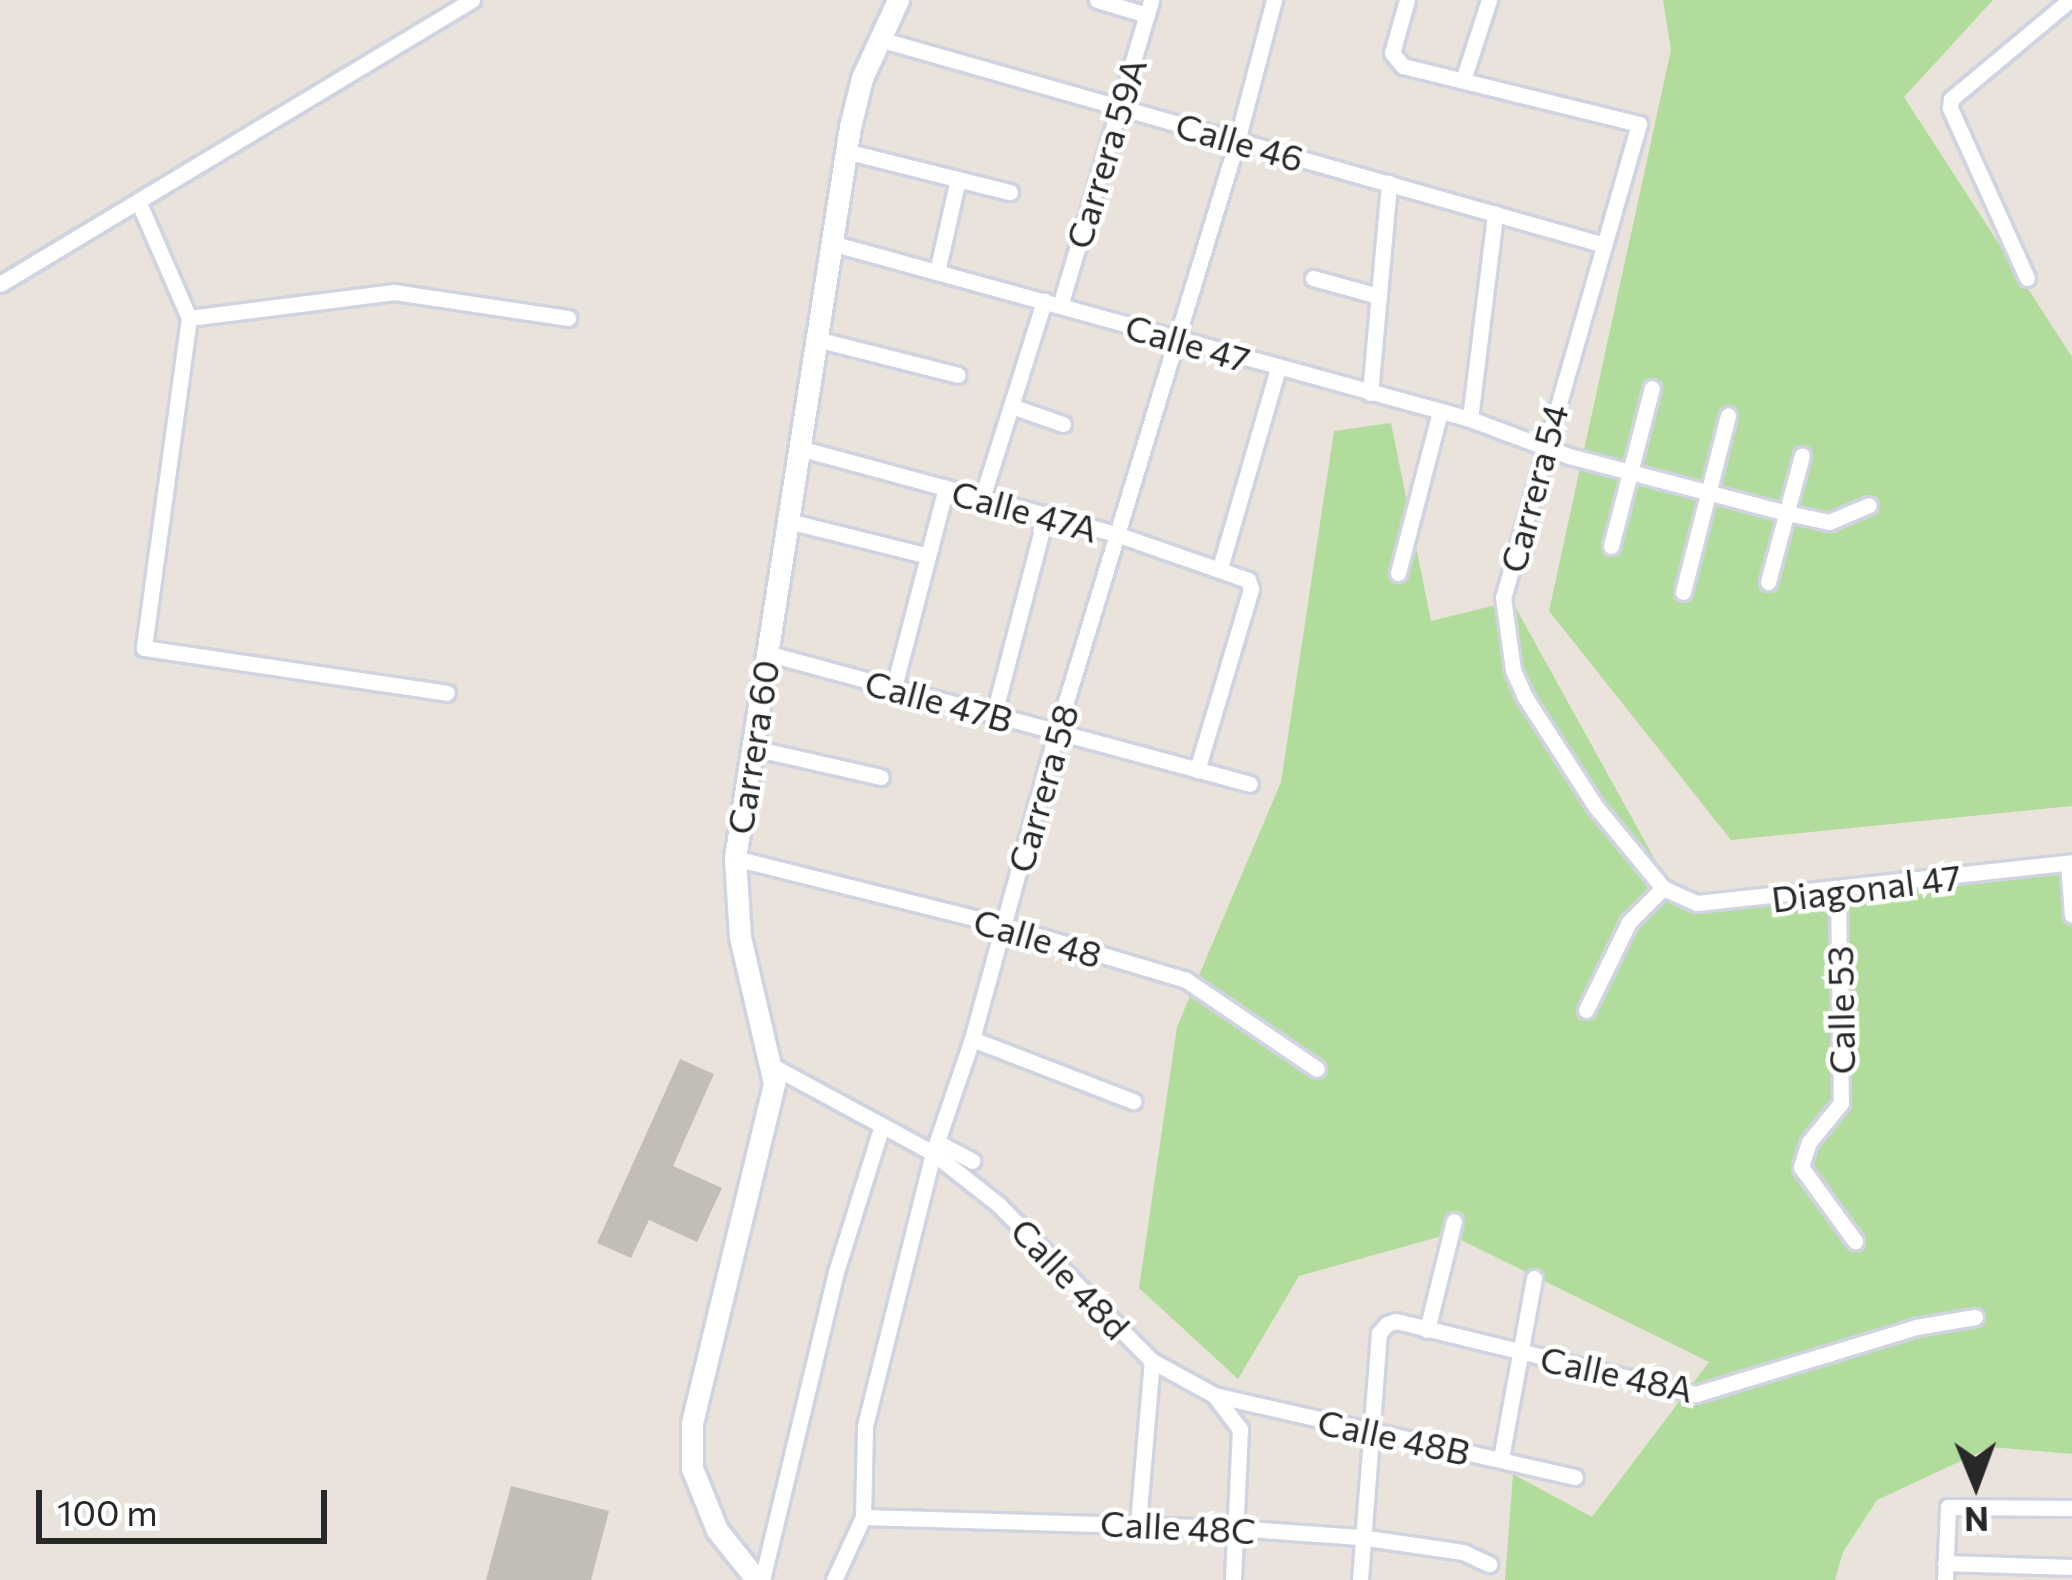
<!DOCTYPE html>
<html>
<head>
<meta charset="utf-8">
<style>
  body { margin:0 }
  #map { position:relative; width:2072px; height:1580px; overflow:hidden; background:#e9e3db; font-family:Commissioner,sans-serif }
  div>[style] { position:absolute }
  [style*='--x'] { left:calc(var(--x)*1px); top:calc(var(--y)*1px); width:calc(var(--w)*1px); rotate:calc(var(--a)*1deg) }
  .green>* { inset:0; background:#b1dc9b }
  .building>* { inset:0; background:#c2bdb6 }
  .roads { filter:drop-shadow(3px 0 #d0d3e0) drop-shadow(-3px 0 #d0d3e0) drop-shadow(0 3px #d0d3e0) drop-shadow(0 -3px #d0d3e0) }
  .street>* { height:15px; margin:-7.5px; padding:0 7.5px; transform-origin:7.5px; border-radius:7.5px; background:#fff }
  .secondary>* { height:21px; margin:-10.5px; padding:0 10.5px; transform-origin:10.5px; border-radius:10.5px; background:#fff }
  span { translate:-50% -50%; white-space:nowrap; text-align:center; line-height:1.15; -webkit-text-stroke:9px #fff; paint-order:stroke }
  .street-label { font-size:36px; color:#282828 }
  .north { position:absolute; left:1916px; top:1424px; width:120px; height:120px; -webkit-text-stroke:9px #fff; paint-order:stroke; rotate:179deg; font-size:33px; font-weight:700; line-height:48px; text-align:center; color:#282828 }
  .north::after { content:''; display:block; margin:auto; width:42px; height:54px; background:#282828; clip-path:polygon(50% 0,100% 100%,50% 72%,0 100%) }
  .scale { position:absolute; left:36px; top:1490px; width:291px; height:54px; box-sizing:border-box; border:6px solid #282828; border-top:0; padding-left:15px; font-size:36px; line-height:42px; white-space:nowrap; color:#282828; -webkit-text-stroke:9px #fff; paint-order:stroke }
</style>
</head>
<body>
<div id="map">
  <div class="green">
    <div style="clip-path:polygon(1663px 0,1993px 0,1904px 97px,2072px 357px,2072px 806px,1731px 840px,1549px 611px,1671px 50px)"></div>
    <div style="clip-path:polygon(1391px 423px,1431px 621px,1512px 601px,1680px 905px,1838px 894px,2072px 866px,2072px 1454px,1991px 1447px,1877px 1500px,1843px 1552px,1835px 1580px,1505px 1580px,1513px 1474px,1592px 1517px,1709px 1362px,1449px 1234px,1299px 1276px,1238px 1379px,1139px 1288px,1177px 1027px,1281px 782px,1334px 431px)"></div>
  </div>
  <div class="building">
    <div style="clip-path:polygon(680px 1059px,714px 1074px,673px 1166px,722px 1188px,697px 1242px,649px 1220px,631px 1258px,597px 1243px)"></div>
    <div style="clip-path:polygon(511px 1486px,609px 1511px,591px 1580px,486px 1580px)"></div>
  </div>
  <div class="roads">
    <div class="street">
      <div style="--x:1097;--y:0;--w:52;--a:16.7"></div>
      <div style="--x:1407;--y:0;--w:55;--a:105.8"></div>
      <div style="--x:1392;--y:53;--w:17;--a:50"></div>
      <div style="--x:1403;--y:66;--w:243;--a:13.8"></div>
      <div style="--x:1639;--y:124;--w:492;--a:106"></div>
      <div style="--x:1503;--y:597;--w:74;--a:82.2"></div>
      <div style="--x:1513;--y:670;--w:30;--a:66"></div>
      <div style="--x:1525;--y:697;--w:131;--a:57.2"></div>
      <div style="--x:1596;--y:807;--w:105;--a:50.4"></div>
      <div style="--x:1663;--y:888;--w:37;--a:24"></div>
      <div style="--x:1697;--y:903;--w:377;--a:-6.2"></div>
      <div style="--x:879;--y:39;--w:751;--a:15.85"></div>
      <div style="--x:1464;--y:77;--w:81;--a:-72"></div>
      <div style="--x:845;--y:151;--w:170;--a:14"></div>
      <div style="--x:139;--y:203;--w:125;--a:66.5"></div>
      <div style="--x:189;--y:318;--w:333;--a:97.8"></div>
      <div style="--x:144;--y:648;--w:306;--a:8.4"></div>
      <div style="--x:831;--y:243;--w:663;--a:15.4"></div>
      <div style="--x:1470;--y:419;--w:106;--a:20.5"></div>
      <div style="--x:1569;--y:456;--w:225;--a:14.7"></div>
      <div style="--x:1787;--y:513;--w:43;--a:12.1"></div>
      <div style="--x:1829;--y:522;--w:43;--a:-23"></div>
      <div style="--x:937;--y:272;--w:95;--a:-77.3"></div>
      <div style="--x:1313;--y:278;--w:68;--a:15.3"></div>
      <div style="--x:2027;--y:278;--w:187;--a:-114.4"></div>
      <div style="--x:1950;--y:108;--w:9;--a:-84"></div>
      <div style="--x:1951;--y:99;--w:155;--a:-39.8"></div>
      <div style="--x:0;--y:284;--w:551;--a:-31.04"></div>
      <div style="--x:1060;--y:306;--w:319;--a:-73.4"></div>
      <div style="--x:189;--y:318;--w:207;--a:-7.2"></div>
      <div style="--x:394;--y:292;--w:176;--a:8.5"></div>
      <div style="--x:816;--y:339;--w:146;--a:14.2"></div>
      <div style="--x:1370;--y:393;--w:211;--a:-84.8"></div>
      <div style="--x:1011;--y:406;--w:55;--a:19.1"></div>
      <div style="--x:1470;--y:419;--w:207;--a:-83"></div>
      <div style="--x:799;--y:448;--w:332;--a:15.2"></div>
      <div style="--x:1119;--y:535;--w:137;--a:19.2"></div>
      <div style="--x:1248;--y:580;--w:9;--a:72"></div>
      <div style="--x:1251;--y:589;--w:189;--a:106.6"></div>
      <div style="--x:982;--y:498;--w:207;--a:-72.5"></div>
      <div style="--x:788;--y:521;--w:144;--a:14"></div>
      <div style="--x:1611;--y:546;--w:163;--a:-75.5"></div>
      <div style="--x:1220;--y:568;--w:207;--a:-73.8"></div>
      <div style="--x:1398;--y:573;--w:166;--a:-75.4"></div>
      <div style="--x:1768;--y:582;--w:131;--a:-75"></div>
      <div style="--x:1683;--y:592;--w:182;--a:-75.7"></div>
      <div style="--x:766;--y:653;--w:501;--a:15.14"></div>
      <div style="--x:894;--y:687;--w:206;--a:-75.4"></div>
      <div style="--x:994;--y:714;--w:207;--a:-75.4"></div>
      <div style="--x:753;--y:748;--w:131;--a:12.8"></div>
      <div style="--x:735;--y:858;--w:275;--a:14.1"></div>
      <div style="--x:1002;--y:925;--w:192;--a:16.6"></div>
      <div style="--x:1186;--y:980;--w:158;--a:34.2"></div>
      <div style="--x:2068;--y:863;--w:52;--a:85.6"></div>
      <div style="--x:1838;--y:891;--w:212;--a:89.2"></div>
      <div style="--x:1841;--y:1103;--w:50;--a:129.4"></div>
      <div style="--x:1809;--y:1142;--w:26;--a:108"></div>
      <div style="--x:1801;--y:1167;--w:92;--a:53.9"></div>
      <div style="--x:1586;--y:1010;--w:98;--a:-64"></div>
      <div style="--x:1629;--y:922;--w:48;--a:-45"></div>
      <div style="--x:972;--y:1039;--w:173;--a:21.1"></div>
      <div style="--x:774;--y:1067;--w:181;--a:28.4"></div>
      <div style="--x:933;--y:1153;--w:84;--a:38.2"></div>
      <div style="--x:999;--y:1205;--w:219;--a:45.6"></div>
      <div style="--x:1152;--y:1361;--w:71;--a:28.7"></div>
      <div style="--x:1214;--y:1395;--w:370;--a:12.8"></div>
      <div style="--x:937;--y:1142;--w:40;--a:28"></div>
      <div style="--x:1427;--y:1330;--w:112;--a:-76.1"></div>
      <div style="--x:1214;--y:1395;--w:43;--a:52.6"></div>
      <div style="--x:1240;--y:1429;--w:151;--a:92.7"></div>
      <div style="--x:1501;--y:1458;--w:183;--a:-79.6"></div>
      <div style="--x:863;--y:1517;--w:371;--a:1.7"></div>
      <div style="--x:1234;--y:1528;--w:126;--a:4.1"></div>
      <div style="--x:1360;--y:1537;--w:104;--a:8.3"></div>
      <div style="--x:1463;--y:1552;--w:29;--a:25"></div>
      <div style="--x:1138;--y:1523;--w:163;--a:-85.1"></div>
      <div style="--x:1945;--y:1563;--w:127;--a:1.8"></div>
      <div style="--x:762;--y:1580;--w:317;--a:-76.5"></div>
      <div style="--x:836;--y:1272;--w:154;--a:-72.6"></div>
      <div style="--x:834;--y:1580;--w:69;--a:-65.3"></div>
      <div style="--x:863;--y:1517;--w:91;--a:-88.7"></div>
      <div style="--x:865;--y:1426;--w:281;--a:-76"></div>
      <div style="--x:933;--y:1153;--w:120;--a:-71.1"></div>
      <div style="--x:972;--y:1039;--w:320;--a:-74.6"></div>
      <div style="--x:1057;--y:731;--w:617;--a:-73.03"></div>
      <div style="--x:1237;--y:141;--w:146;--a:-75.3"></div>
      <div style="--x:1360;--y:1580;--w:248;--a:-85.6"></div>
      <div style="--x:1379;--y:1333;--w:12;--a:-48"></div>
      <div style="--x:1387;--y:1324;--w:9;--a:-18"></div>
      <div style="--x:1396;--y:1321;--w:309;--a:13.7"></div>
      <div style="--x:1696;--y:1394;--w:230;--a:-16.9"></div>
      <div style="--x:1916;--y:1327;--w:60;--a:-9.6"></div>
      <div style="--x:1945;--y:1580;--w:73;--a:-87.6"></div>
      <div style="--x:1948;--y:1507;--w:124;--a:0.5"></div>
    </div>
    <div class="secondary">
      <div style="--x:757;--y:1580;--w:64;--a:-128.7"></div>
      <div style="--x:717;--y:1530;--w:67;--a:-112"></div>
      <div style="--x:692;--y:1468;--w:45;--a:-90"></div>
      <div style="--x:692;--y:1423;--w:350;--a:-76.4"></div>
      <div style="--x:774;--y:1083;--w:150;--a:-103.1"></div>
      <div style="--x:740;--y:937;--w:79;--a:-93.6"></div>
      <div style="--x:735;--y:858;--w:740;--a:-81.06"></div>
      <div style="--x:850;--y:127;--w:50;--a:-76.2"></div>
      <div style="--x:862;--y:78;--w:86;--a:-65.2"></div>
    </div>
  </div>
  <div class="street-label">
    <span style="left:1240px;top:141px;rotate:16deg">Calle 46</span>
    <span style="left:1105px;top:153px;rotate:-73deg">Carrera 59A</span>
    <span style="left:1188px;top:342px;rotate:16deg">Calle 47</span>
    <span style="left:1533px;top:488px;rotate:-75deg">Carrera 54</span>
    <span style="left:1025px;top:510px;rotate:15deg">Calle 47A</span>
    <span style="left:939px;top:700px;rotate:15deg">Calle 47B</span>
    <span style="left:752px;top:747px;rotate:-81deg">Carrera 60</span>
    <span style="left:1042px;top:788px;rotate:-74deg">Carrera 58</span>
    <span style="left:1866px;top:887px;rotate:-7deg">Diagonal 47</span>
    <span style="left:1038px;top:937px;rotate:16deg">Calle 48</span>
    <span style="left:1840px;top:1010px;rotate:-91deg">Calle 53</span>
    <span style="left:1071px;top:1278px;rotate:46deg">Calle 48d</span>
    <span style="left:1617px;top:1373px;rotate:12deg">Calle 48A</span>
    <span style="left:1394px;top:1436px;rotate:12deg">Calle 48B</span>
    <span style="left:1178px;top:1526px;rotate:3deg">Calle 48C</span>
  </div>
  <div class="north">N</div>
  <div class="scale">100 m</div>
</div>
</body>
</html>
